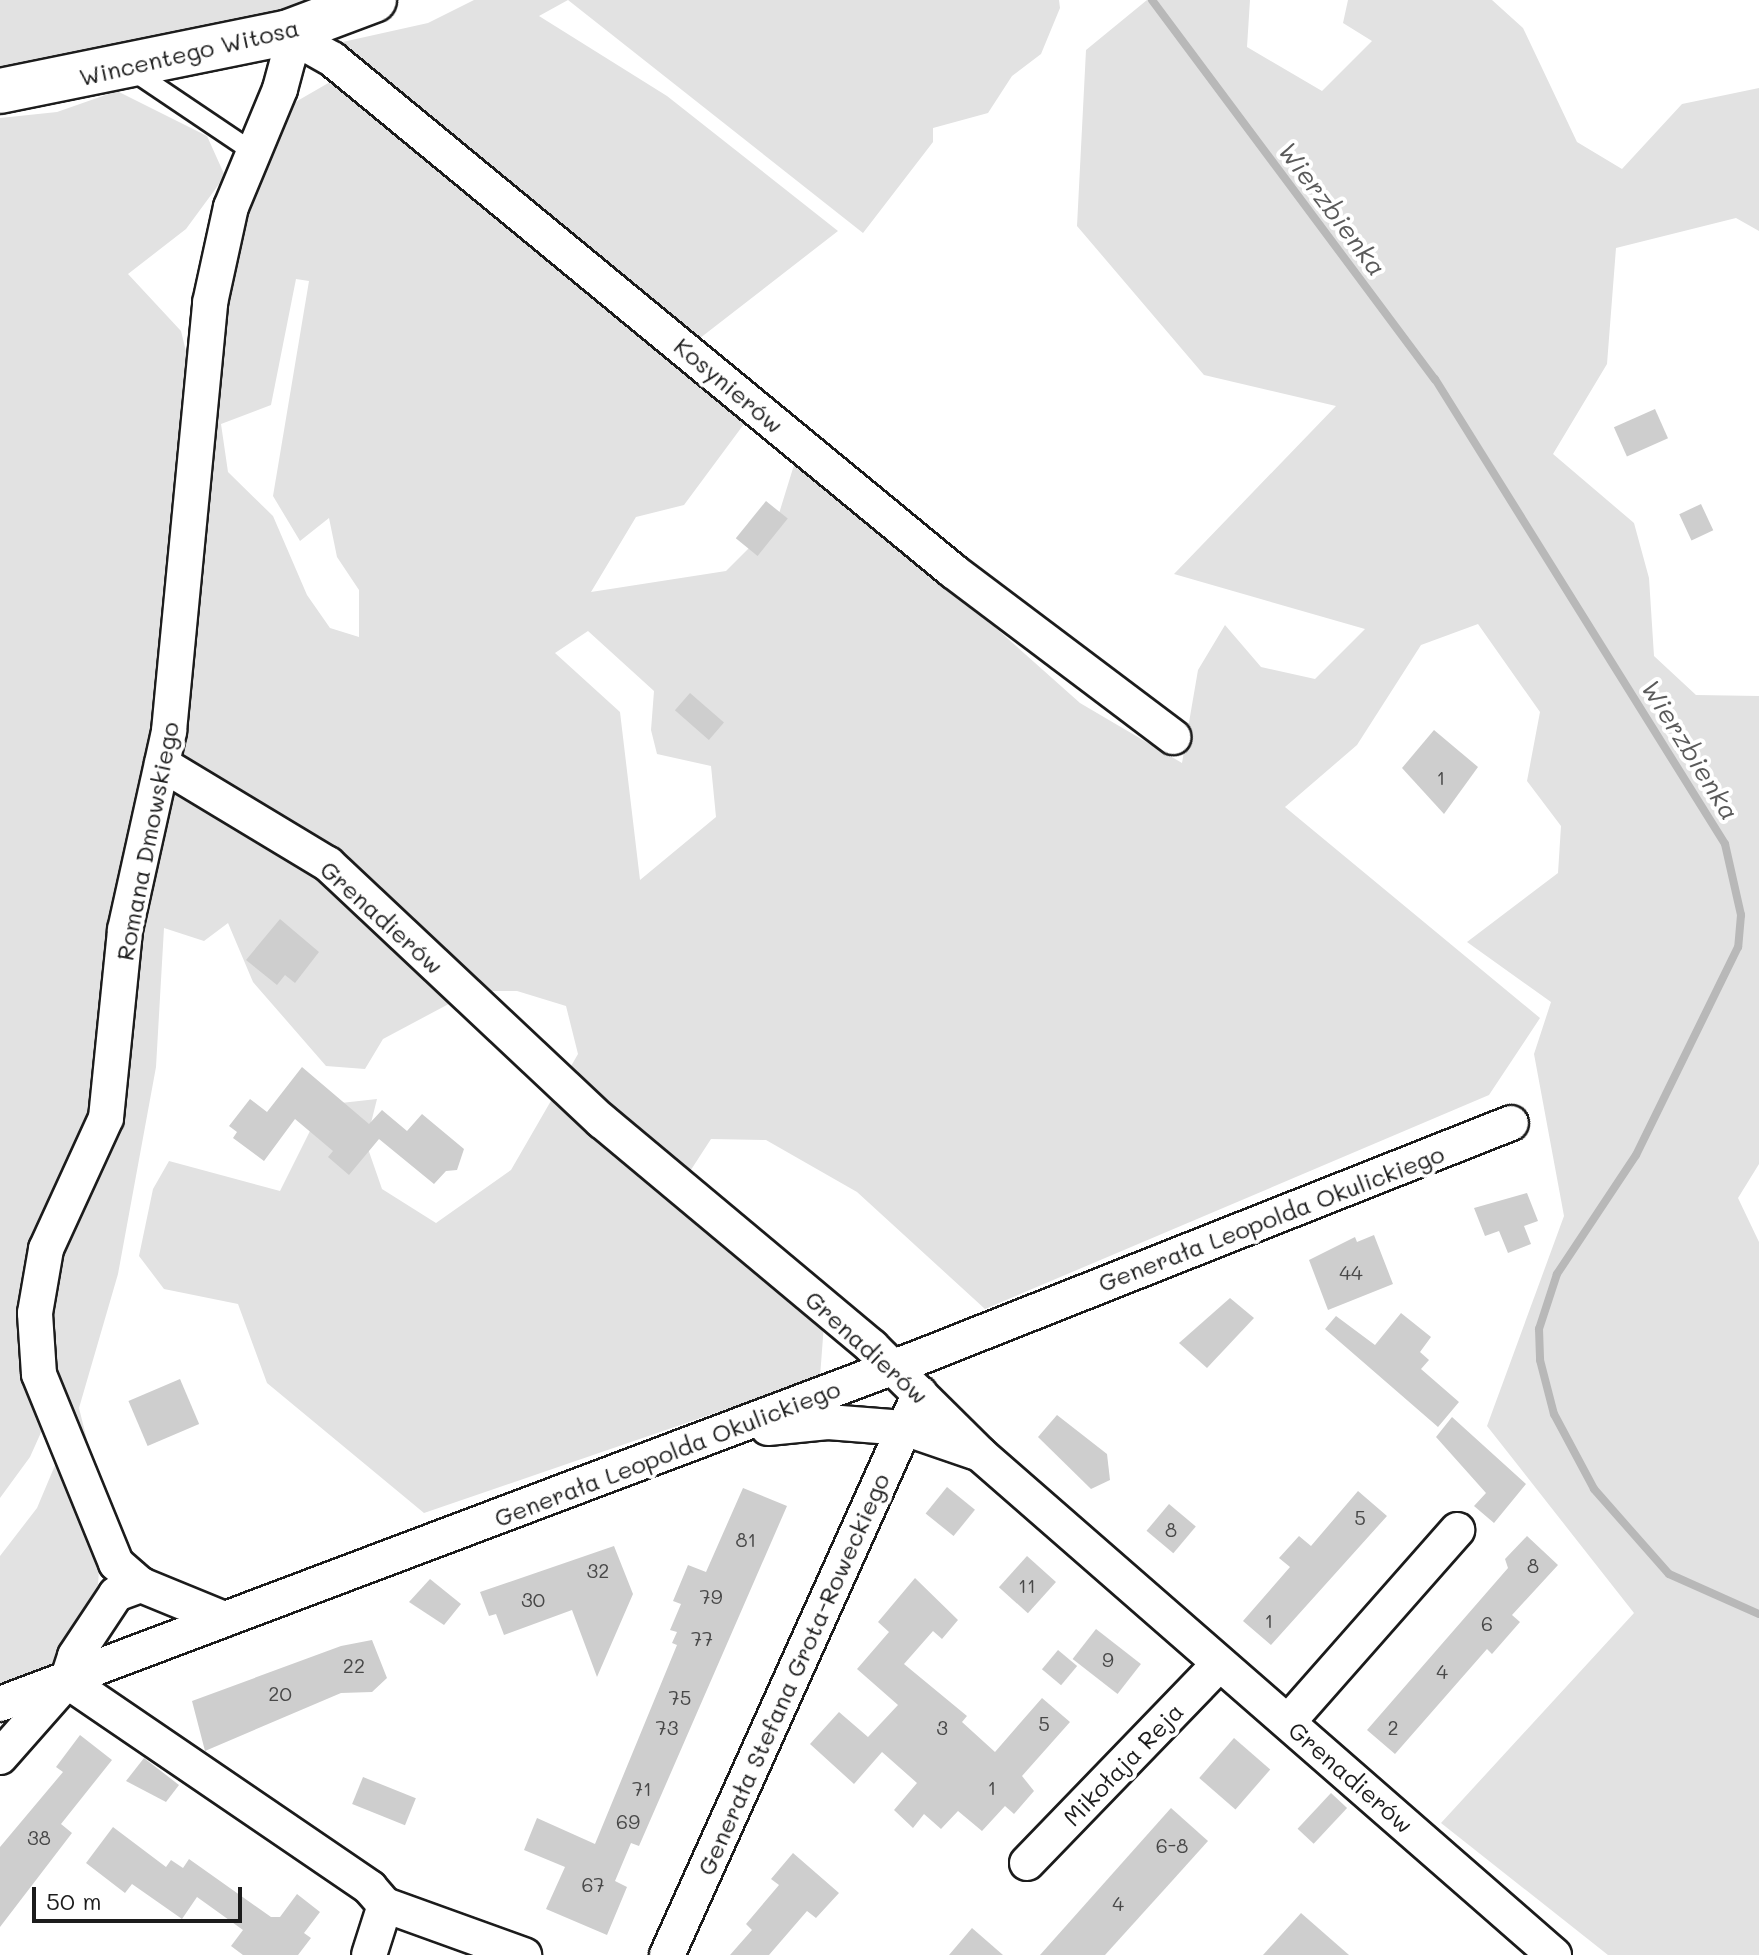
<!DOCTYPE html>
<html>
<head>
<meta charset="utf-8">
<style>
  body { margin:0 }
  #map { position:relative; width:1759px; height:1955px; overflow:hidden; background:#fff; font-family:Mali,sans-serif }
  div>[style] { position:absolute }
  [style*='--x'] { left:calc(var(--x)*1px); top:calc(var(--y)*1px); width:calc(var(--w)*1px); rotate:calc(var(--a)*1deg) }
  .green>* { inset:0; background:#e2e2e2 }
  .stream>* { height:8px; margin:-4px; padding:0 4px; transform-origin:4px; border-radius:4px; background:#b8b8b8 }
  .building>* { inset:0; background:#cecece; transform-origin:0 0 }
  .roads { filter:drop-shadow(2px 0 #1c1c1c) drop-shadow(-2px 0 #1c1c1c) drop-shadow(0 2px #1c1c1c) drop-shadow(0 -2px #1c1c1c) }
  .lane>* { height:18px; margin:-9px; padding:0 9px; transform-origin:9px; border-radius:9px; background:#fff }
  .street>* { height:34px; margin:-17px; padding:0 17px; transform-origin:17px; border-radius:17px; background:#fff }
  .secondary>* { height:44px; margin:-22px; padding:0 22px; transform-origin:22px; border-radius:22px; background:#fff }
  span { translate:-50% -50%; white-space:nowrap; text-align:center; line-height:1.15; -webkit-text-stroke:8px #fff; paint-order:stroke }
  .number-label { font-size:20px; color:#484848 }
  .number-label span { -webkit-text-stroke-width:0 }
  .street-label { font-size:24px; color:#1c1c1c }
  .water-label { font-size:26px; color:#5a5a5a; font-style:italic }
  .scale { position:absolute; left:32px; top:1887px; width:210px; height:36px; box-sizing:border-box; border:4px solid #1c1c1c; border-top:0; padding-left:10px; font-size:24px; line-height:28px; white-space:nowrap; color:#1c1c1c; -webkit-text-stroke:6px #fff; paint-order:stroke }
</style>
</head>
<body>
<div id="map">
  <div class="green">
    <div style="clip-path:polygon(0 0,329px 0,262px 24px,0 76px)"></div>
    <div style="clip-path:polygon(evenodd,474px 0,568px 0,539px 16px,667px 96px,838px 231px,673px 359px,744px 424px,684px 505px,636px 517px,591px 592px,726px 571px,777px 520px,798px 452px,1080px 703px,1182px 763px,1198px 670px,1225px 625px,1261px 667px,1315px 679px,1365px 629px,1174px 574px,1336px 406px,1204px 375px,1077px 226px,1086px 50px,1147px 0,1250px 0,1247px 47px,1322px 91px,1372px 41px,1343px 23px,1348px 0,1492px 0,1523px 28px,1577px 142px,1622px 169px,1682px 104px,1759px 88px,1759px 231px,1736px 218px,1616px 248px,1607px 364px,1553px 454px,1634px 523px,1649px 578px,1654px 656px,1696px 695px,1759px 696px,1759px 1164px,1738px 1198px,1759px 1242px,1759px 1955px,1608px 1955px,1441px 1823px,1634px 1613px,1487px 1426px,1564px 1216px,1534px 1054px,1551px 1002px,1467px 942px,1558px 873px,1561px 826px,1527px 781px,1540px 712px,1478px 624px,1421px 645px,1357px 745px,1285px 807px,1540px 1018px,1489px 1095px,985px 1309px,857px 1192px,766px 1140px,711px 1139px,685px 1179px,824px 1324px,820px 1377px,424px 1513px,267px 1383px,238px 1304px,164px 1289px,139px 1256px,153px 1189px,169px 1161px,280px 1191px,323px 1105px,377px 1099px,366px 1143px,382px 1189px,436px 1223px,511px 1170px,578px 1054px,566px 1006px,517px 991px,473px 991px,383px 1039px,365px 1069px,326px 1066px,253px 982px,228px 923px,204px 941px,164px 928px,156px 1067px,118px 1274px,79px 1408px,103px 1504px,98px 1586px,47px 1674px,0 1686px,0 1556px,37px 1508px,72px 1425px,56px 1399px,30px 1457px,0 1498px,0 118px,57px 112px,117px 91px,207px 136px,225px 176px,186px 229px,128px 274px,181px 331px,198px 401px,223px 328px,242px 232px,275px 138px,292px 104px,337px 78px,329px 45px,428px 23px,474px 0,296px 279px,309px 281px,273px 496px,300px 541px,329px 518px,337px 557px,359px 590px,359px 637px,330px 628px,307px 595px,273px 516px,228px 472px,221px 424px,271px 405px,296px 279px,474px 0,588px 631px,654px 691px,651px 730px,657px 754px,711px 766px,716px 817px,640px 880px,620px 712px,555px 653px,588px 631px)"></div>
    <div style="clip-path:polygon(568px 0,1059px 0,1060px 8px,1041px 54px,1012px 76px,988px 113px,933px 128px,933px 142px,863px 233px)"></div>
  </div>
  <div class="stream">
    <div style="--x:1152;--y:0;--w:473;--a:53.3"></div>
    <div style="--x:1435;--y:379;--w:548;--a:58.05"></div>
    <div style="--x:1725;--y:844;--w:73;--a:77.3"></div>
    <div style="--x:1741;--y:915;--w:32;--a:95"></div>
    <div style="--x:1738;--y:947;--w:232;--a:116.1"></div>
    <div style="--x:1636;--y:1155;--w:143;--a:123.6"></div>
    <div style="--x:1557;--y:1274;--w:58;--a:108.1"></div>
    <div style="--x:1539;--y:1329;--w:31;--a:88"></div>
    <div style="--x:1540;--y:1360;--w:56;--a:75.5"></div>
    <div style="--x:1554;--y:1414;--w:85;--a:61.9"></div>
    <div style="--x:1594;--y:1489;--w:113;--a:48.6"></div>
    <div style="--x:1669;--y:1574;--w:98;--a:24"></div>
  </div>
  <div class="building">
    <div style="left:1655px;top:409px;width:32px;height:45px;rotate:66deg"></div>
    <div style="left:766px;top:501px;width:28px;height:48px;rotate:39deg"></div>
    <div style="left:1701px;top:504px;width:29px;height:24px;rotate:65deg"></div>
    <div style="left:690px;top:693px;width:45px;height:23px;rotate:41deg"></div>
    <div style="clip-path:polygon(1434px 730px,1478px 767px,1444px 814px,1402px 768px)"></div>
    <div style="clip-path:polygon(280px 919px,319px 952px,295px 983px,285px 975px,277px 985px,246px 960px)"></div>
    <div style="clip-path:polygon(302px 1067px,369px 1124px,382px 1110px,407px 1131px,422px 1114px,464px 1149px,457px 1170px,446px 1171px,434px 1184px,379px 1139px,349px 1175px,328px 1157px,333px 1151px,295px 1119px,264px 1161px,233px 1138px,237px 1132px,229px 1126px,250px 1099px,267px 1112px)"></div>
    <div style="clip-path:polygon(1527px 1193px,1538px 1221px,1524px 1226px,1531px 1244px,1508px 1253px,1499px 1231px,1485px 1236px,1474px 1208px)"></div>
    <div style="clip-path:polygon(1374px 1235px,1393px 1284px,1328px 1310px,1309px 1260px,1355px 1237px,1357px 1242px)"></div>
    <div style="clip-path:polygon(1230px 1298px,1254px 1318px,1207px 1368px,1179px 1343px)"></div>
    <div style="clip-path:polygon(1401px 1313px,1431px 1337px,1420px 1352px,1429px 1360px,1421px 1369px,1459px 1402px,1438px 1427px,1325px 1329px,1336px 1316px,1375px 1345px)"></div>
    <div style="left:180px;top:1379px;width:49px;height:56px;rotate:67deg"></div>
    <div style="clip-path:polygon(1057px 1415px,1107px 1454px,1110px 1480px,1091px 1489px,1038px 1437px)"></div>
    <div style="clip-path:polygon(1452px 1417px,1526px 1484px,1494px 1523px,1474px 1506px,1486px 1493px,1436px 1437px)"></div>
    <div style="left:947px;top:1487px;width:36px;height:34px;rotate:39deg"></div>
    <div style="clip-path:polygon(743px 1488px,787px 1506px,639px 1846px,631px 1843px,615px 1881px,627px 1887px,607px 1935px,546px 1909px,565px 1867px,524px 1850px,537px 1818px,595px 1844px,677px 1645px,672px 1643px,677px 1632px,670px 1630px,681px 1604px,673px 1601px,688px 1565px,706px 1572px)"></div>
    <div style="clip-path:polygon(1358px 1491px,1387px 1516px,1271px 1645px,1243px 1621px,1290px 1567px,1279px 1558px,1299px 1536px,1311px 1546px)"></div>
    <div style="left:1169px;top:1504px;width:35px;height:35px;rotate:40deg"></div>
    <div style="clip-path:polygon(1527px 1536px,1558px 1565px,1512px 1615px,1520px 1622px,1492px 1654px,1487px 1649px,1395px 1754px,1367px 1730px,1508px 1568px,1505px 1559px)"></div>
    <div style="clip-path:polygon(614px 1546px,633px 1594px,597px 1677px,572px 1610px,504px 1635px,496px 1614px,489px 1616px,480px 1592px)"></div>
    <div style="left:1027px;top:1556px;width:39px;height:42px;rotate:42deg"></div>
    <div style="clip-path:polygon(915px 1578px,958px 1620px,942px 1639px,933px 1631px,904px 1664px,967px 1716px,962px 1722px,995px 1752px,1042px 1698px,1070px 1722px,1022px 1776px,1034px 1791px,1014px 1814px,1005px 1806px,982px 1831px,958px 1811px,941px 1829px,924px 1814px,913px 1828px,894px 1810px,917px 1783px,882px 1752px,854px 1784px,810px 1744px,839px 1712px,868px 1737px,898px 1705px,857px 1669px,889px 1632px,878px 1622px)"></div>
    <div style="clip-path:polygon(430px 1579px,461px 1604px,444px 1625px,409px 1602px)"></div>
    <div style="left:1096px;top:1629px;width:57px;height:38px;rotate:38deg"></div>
    <div style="clip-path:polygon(372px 1640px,387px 1678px,372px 1692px,341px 1693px,205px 1751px,192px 1701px,341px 1646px)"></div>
    <div style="left:1058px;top:1650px;width:25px;height:25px;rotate:40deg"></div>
    <div style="clip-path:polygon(80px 1735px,112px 1760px,61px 1824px,72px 1833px,0 1927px,0 1847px,63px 1772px,56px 1767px)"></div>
    <div style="left:1234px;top:1738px;width:48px;height:53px;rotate:41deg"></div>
    <div style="clip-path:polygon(144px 1758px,179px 1785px,166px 1802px,126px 1781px)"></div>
    <div style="left:363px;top:1777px;width:57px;height:29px;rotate:22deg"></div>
    <div style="left:1331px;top:1793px;width:22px;height:49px;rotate:43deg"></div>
    <div style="clip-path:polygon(1171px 1808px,1208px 1841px,1172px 1881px,1105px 1955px,1040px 1955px)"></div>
    <div style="clip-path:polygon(113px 1827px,166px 1867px,171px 1860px,183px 1868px,189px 1859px,271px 1917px,280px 1917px,297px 1894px,320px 1912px,304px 1933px,311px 1938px,298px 1955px,243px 1955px,231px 1946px,243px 1930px,197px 1897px,182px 1919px,132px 1884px,125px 1893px,86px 1863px)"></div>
    <div style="clip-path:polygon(793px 1853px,839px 1893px,816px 1918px,807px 1911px,769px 1955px,730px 1955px,752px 1930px,746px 1924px,779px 1885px,771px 1879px)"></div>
    <div style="clip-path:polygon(1301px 1913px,1349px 1955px,1263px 1955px)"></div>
    <div style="clip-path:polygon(972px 1928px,1003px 1955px,949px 1955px)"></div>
  </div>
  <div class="roads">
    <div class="lane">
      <div style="--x:130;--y:69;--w:148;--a:34"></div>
    </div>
    <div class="street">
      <div style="--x:286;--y:33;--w:53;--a:29.5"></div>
      <div style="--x:332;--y:59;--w:805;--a:39.5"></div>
      <div style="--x:953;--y:571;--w:276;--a:37"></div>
      <div style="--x:162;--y:764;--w:194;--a:31.1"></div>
      <div style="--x:328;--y:864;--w:376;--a:43.2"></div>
      <div style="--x:602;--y:1121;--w:352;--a:39.9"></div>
      <div style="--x:872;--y:1347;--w:152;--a:44.7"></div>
      <div style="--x:980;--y:1454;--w:762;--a:41.12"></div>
      <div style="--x:768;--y:1428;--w:60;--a:-5.7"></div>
      <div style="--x:828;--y:1422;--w:76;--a:4.5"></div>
      <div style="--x:904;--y:1428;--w:74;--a:18.9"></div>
      <div style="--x:141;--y:1585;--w:90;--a:22.3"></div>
      <div style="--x:67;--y:1681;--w:367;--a:34.3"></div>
      <div style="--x:370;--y:1888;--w:23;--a:49"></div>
      <div style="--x:385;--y:1905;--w:52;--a:107.7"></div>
      <div style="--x:0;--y:1704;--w:992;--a:-20.66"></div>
      <div style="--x:928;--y:1354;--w:627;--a:-21.61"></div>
      <div style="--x:1288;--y:1722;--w:256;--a:-48.6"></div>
      <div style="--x:0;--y:1757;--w:101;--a:-48.6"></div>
      <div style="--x:67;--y:1681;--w:26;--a:-72"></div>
      <div style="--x:75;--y:1656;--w:74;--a:-56.5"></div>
      <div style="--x:116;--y:1594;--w:27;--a:-20"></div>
      <div style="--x:141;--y:1585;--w:33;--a:-139"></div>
      <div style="--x:116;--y:1563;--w:204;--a:-112.2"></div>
      <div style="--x:39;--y:1374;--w:61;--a:-93.8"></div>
      <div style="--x:35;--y:1313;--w:65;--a:-80.2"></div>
      <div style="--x:46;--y:1249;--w:144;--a:-65.4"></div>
      <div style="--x:106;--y:1118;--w:189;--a:-84.2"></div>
      <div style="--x:125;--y:930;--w:204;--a:-77.5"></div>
      <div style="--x:169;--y:731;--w:430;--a:-84.5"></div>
      <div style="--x:210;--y:303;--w:98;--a:-77.7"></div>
      <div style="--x:231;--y:207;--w:128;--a:-67.4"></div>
      <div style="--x:280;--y:89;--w:31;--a:-75"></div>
      <div style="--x:288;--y:59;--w:26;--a:-94"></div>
      <div style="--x:1027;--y:1863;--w:275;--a:-46"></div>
      <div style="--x:385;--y:1905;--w:148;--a:19.8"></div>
      <div style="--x:667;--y:1955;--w:616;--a:-65.76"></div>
    </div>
    <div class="secondary">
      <div style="--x:0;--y:91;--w:292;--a:-11.5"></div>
      <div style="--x:286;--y:33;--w:94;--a:-20.6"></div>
    </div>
  </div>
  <div class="number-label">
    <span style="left:1441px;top:777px">1</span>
    <span style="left:1351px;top:1272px">44</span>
    <span style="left:1360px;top:1517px">5</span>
    <span style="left:1171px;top:1529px">8</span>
    <span style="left:746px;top:1539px">81</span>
    <span style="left:1533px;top:1565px">8</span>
    <span style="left:598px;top:1570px">32</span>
    <span style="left:1027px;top:1585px">11</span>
    <span style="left:711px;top:1596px">79</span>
    <span style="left:533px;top:1599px">30</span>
    <span style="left:1269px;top:1620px">1</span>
    <span style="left:1487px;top:1623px">6</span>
    <span style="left:702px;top:1638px">77</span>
    <span style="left:1108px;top:1659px">9</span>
    <span style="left:354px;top:1665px">22</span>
    <span style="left:1442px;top:1671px">4</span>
    <span style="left:280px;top:1693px">20</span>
    <span style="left:680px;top:1697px">75</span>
    <span style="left:1044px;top:1723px">5</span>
    <span style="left:667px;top:1727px">73</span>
    <span style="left:942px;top:1727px">3</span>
    <span style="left:1393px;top:1727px">2</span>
    <span style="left:992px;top:1787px">1</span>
    <span style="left:642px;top:1788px">71</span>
    <span style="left:628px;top:1821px">69</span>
    <span style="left:39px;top:1837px">38</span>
    <span style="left:1172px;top:1845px">6-8</span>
    <span style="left:593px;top:1884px">67</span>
    <span style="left:1118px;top:1903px">4</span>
  </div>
  <div class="street-label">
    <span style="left:189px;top:52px;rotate:-13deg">Wincentego Witosa</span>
    <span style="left:729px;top:385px;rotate:40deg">Kosynierów</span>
    <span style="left:147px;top:841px;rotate:-79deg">Romana Dmowskiego</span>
    <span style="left:382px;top:917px;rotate:42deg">Grenadierów</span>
    <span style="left:1271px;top:1218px;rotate:-21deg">Generała Leopolda Okulickiego</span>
    <span style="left:867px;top:1347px;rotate:42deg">Grenadierów</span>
    <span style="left:667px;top:1453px;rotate:-21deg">Generała Leopolda Okulickiego</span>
    <span style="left:793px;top:1674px;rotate:-66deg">Generała Stefana Grota-Roweckiego</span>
    <span style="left:1123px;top:1764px;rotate:-46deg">Mikołaja Reja</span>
    <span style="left:1351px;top:1777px;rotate:41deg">Grenadierów</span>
  </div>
  <div class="water-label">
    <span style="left:1332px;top:209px;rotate:53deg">Wierzbienka</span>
    <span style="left:1690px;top:750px;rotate:58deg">Wierzbienka</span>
  </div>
  <div class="scale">50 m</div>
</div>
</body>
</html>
